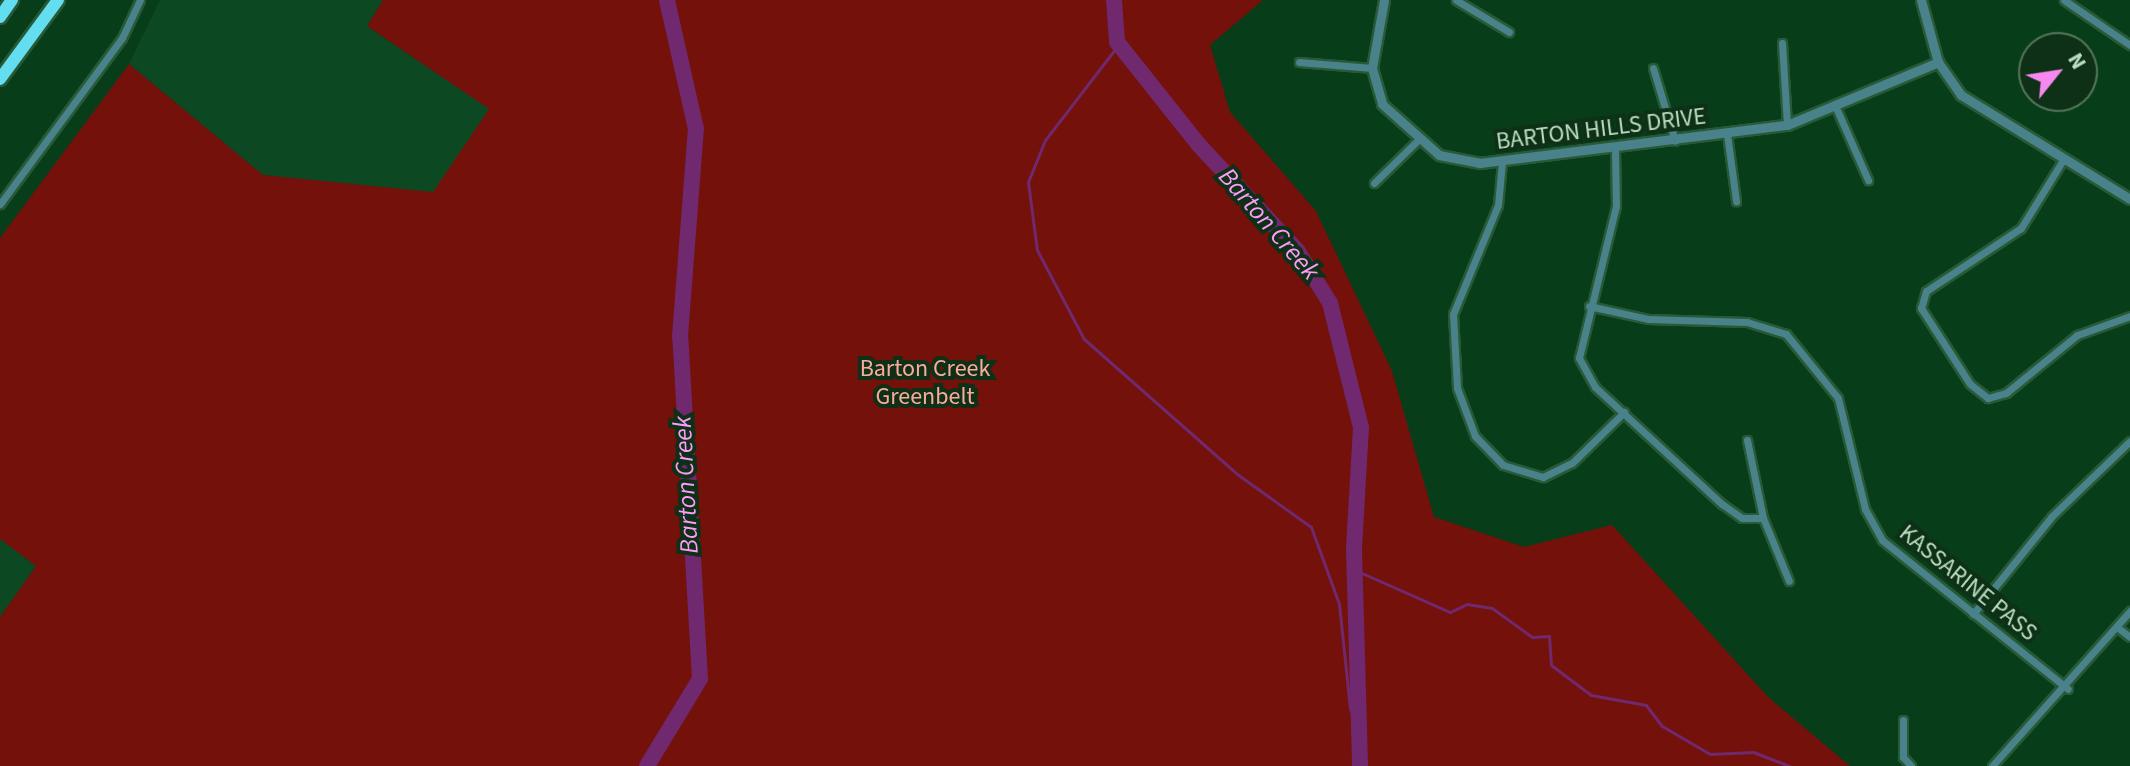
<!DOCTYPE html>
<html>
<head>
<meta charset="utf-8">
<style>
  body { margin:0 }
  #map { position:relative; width:2130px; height:766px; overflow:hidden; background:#073d19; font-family:"Source Sans 3",sans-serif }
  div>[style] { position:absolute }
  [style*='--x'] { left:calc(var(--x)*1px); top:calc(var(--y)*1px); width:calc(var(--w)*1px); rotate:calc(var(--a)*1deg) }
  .built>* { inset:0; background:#0c4922 }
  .green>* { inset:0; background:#74110a }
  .stream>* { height:3px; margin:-1.5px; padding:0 1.5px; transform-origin:1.5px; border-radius:1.5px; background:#70286e }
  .river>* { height:16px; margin:-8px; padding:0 8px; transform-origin:8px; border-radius:8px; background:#70286e }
  .roads { filter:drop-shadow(2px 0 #285a37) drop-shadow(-2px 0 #285a37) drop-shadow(0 2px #285a37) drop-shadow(0 -2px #285a37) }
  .minor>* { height:7px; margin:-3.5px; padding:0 3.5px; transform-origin:3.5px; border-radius:3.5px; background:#49828b }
  .tertiary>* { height:9px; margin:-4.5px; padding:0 4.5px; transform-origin:4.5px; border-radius:4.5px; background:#49828b }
  .trunk>* { height:12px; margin:-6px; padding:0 6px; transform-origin:6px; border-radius:6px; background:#63def1 }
  span { translate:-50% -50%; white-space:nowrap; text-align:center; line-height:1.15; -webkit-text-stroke:8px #0d3016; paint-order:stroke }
  .street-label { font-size:24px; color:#bddec2 }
  .park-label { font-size:24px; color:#fcaa9d }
  .water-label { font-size:26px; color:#ff9bf9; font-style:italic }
  .north { position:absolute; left:2018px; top:32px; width:80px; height:80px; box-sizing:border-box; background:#0d3016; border:2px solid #53765b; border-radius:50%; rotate:60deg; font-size:22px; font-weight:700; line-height:32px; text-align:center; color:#bddec2 }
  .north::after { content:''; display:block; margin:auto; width:28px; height:36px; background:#f589ef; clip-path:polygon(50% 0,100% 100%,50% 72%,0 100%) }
</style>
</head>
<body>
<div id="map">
  <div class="built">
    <div style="clip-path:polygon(160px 0,383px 0,367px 26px,490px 109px,433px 193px,263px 175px,129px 64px)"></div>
    <div style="clip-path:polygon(0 539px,36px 566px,0 617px)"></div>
  </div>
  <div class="green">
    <div style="clip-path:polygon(383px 0,1263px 0,1210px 45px,1230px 112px,1316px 211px,1392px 371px,1434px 517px,1524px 547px,1612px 525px,1769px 698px,1850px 766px,0 766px,0 617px,36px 566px,0 539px,0 238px,129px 64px,263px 175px,433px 192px,489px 109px,367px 26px)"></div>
  </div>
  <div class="stream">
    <div style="--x:1119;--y:44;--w:121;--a:127.6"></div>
    <div style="--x:1045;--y:140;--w:45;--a:112"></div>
    <div style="--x:1028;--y:182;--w:69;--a:82.5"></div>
    <div style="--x:1037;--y:250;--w:101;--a:62.2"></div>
    <div style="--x:1084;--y:339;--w:204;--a:41.4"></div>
    <div style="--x:1237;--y:474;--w:91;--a:35.6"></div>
    <div style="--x:1311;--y:527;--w:82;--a:70"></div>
    <div style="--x:1339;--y:604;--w:105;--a:84"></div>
    <div style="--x:1350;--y:708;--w:36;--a:69"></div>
    <div style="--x:1355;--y:570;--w:104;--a:23.9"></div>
    <div style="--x:1450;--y:612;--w:19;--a:-25"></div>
    <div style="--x:1467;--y:604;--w:25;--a:9"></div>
    <div style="--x:1492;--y:608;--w:49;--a:35.9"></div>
    <div style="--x:1532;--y:637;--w:17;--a:-3"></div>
    <div style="--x:1549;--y:636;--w:29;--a:86"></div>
    <div style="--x:1551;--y:665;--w:50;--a:36.9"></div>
    <div style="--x:1591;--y:695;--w:56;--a:10.3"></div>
    <div style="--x:1646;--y:705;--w:26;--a:53"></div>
    <div style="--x:1662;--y:726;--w:56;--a:30.3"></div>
    <div style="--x:1710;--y:754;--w:43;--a:-2.7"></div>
    <div style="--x:1753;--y:752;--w:40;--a:21"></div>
  </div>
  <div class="river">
    <div style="--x:1114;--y:0;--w:42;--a:85.9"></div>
    <div style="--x:1117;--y:42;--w:130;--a:51.5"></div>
    <div style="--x:1198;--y:144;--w:145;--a:47"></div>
    <div style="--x:1297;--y:250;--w:62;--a:58.1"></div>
    <div style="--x:1330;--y:303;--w:128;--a:76"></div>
    <div style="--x:1361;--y:427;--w:122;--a:93.3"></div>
    <div style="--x:1354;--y:549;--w:217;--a:88.4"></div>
    <div style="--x:647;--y:766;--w:102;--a:-58.7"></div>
    <div style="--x:700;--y:679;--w:344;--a:-93.3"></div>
    <div style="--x:680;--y:336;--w:208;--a:-85.6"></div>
    <div style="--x:696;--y:129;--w:132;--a:-102.7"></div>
  </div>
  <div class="roads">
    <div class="minor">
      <div style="--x:1456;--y:0;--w:62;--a:31.1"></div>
      <div style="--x:2064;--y:0;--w:80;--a:34.3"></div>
      <div style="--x:1782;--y:43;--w:82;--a:86.5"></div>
      <div style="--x:1299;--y:62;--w:73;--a:4.7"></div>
      <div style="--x:1653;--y:68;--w:76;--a:73.2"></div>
      <div style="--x:1837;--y:110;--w:77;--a:66.1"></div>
      <div style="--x:1727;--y:134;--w:68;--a:82.3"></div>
      <div style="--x:1615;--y:150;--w:56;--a:89"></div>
      <div style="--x:1616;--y:206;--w:156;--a:103.7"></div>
      <div style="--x:1579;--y:358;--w:33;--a:61"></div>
      <div style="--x:1595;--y:387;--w:173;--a:42.7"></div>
      <div style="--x:1722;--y:504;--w:24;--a:35"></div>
      <div style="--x:1742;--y:518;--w:21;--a:0"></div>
      <div style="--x:2063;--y:160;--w:80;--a:121.7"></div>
      <div style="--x:2021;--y:228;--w:114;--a:146.4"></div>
      <div style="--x:1926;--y:291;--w:18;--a:106"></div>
      <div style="--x:1921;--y:308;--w:90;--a:57.2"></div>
      <div style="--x:1970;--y:384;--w:23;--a:38"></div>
      <div style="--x:1988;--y:398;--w:19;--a:-16"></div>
      <div style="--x:2006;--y:393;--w:92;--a:-39.2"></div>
      <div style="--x:2077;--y:335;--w:56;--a:-19.7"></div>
      <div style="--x:1502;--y:162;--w:43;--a:95.3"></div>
      <div style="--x:1498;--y:205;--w:118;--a:112.4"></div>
      <div style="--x:1453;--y:314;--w:74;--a:86.9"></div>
      <div style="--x:1457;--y:388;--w:51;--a:69.4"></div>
      <div style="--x:1475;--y:436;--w:40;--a:46"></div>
      <div style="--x:1503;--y:465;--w:42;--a:16.7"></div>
      <div style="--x:1543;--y:477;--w:32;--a:-26"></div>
      <div style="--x:1572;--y:463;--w:73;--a:-44.4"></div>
      <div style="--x:1374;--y:183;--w:60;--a:-44.3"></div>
      <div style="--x:0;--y:204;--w:206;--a:-53.7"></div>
      <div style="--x:122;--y:38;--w:42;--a:-64.7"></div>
      <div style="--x:1589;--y:306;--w:60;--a:12.4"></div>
      <div style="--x:1648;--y:319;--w:99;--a:1.7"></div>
      <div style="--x:1747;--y:322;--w:41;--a:17.1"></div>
      <div style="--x:1786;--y:334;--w:82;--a:50.9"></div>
      <div style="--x:1838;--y:398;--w:114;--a:76.3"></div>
      <div style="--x:1865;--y:509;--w:35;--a:61"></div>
      <div style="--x:1882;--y:540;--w:238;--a:38.7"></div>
      <div style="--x:1747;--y:440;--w:80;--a:78.4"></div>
      <div style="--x:1763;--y:518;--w:68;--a:67.6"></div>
      <div style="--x:1973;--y:614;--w:126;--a:-51.1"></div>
      <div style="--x:2052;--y:516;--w:108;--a:-43.9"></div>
      <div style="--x:2117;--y:627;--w:16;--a:38"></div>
      <div style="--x:1903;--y:720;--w:37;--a:90"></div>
      <div style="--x:1903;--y:757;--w:12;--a:48"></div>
      <div style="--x:1992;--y:766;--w:208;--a:-48.3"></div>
    </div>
    <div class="tertiary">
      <div style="--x:1384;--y:0;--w:69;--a:100"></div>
      <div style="--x:1372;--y:68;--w:37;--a:74"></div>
      <div style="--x:1382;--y:104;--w:76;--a:41.8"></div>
      <div style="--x:1439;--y:155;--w:42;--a:11"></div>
      <div style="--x:1480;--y:163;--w:309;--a:-7.1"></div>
      <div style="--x:1787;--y:125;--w:164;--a:-22.6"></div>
      <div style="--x:1921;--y:0;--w:64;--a:74.7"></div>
      <div style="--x:1938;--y:62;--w:40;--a:55.1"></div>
      <div style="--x:1961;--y:95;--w:198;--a:31.6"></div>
    </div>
    <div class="trunk">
      <div style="--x:0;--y:17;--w:21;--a:-55"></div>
      <div style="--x:0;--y:79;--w:98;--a:-53.7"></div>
    </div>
  </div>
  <div class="street-label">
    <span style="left:1601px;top:129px;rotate:-7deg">BARTON HILLS DRIVE</span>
    <span style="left:1968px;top:583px;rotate:39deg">KASSARINE PASS</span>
  </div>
  <div class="park-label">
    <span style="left:925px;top:383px">Barton Creek<br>Greenbelt</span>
  </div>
  <div class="water-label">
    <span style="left:1269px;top:224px;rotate:49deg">Barton Creek</span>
    <span style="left:686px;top:485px;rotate:-93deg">Barton Creek</span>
  </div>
  <div class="north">N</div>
</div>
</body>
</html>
